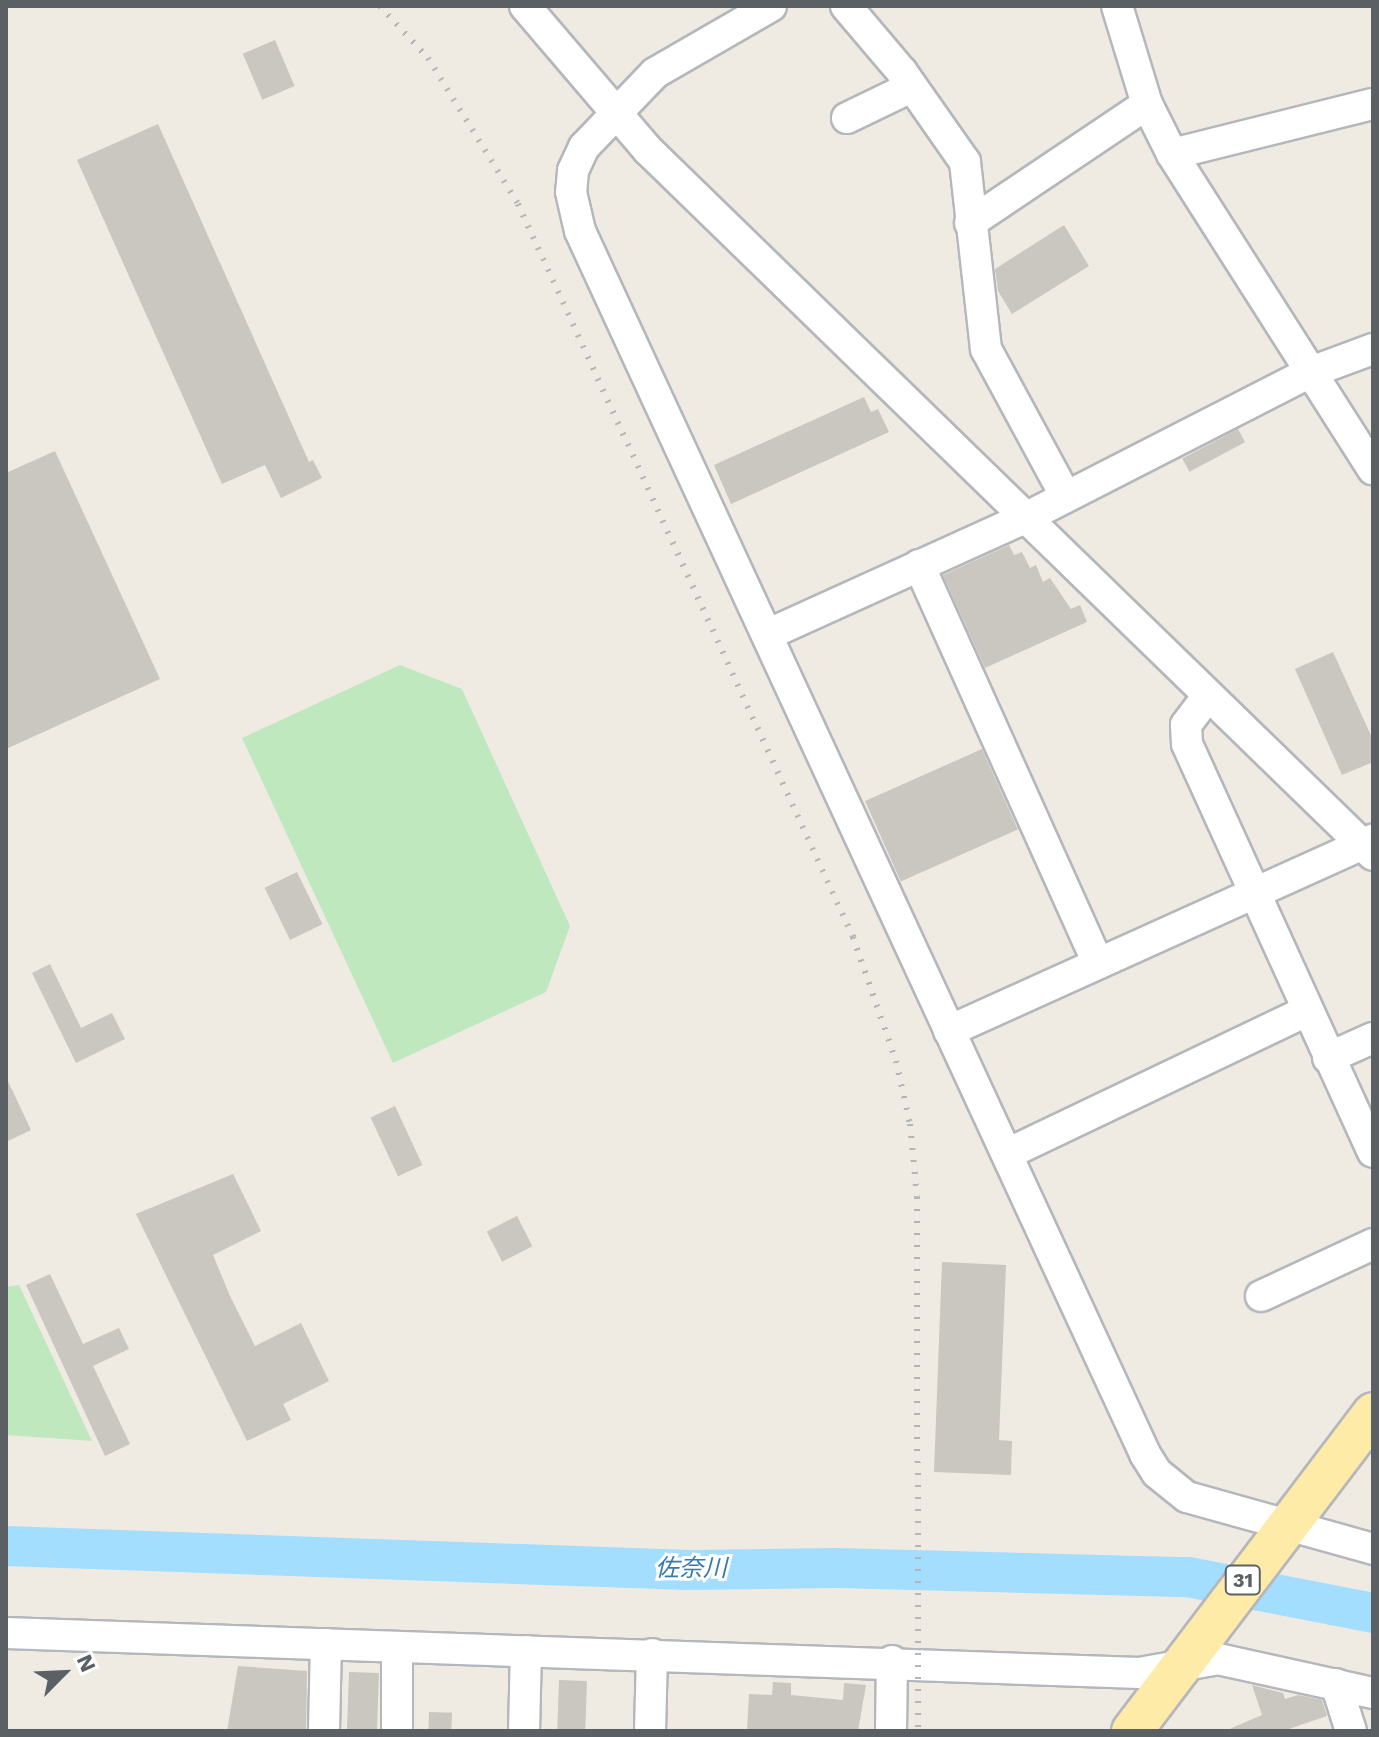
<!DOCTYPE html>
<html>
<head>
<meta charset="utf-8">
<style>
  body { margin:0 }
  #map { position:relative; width:1379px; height:1737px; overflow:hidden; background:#efebe3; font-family:"Work Sans","Noto Sans JP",sans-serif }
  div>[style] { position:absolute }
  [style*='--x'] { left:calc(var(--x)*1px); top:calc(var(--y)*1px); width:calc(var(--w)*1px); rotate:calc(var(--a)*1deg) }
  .green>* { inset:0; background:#c0e8be }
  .river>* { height:40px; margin:-20px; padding:0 20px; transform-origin:20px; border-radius:20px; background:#a3ddff }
  .building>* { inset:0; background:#cac6c0; transform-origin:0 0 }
  .roads { filter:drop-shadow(2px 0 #b4b7bb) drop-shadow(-2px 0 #b4b7bb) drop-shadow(0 2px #b4b7bb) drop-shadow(0 -2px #b4b7bb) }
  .minor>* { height:30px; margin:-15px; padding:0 15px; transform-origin:15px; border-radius:15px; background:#fff }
  .major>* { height:40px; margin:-20px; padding:0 20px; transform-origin:20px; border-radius:20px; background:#ffeba8 }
  .rail>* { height:6px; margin-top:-3px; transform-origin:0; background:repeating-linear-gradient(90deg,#b4b5b6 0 2px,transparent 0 12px) }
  span { translate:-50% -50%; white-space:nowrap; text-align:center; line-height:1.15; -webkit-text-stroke:6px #fff; paint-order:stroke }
  .shield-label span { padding:2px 6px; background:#fff; border:2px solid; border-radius:6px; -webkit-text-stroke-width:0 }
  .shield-label { font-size:20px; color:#5b6065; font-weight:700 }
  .water-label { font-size:24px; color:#3679ae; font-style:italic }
  .frame { position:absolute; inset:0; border:8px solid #5b6065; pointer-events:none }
  .north { position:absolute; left:24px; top:1633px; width:80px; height:80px; -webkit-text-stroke:6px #fff; paint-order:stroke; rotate:66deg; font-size:22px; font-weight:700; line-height:32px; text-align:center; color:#5b6065 }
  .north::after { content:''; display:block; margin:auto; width:28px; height:36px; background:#5b6065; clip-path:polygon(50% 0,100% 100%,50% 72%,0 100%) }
</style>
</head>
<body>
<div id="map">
  <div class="green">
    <div style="clip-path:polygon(400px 665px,462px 689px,570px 926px,546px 992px,393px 1063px,242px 738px)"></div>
    <div style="clip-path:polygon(19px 1285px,92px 1441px,6px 1435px,6px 1287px)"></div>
  </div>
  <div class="river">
    <div style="--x:6;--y:1546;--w:684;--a:2.01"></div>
    <div style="--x:690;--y:1570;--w:146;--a:-0.8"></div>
    <div style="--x:836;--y:1568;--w:352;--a:1.5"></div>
    <div style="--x:1188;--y:1577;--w:188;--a:11"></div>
  </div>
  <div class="building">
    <div style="left:275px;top:40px;width:50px;height:35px;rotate:67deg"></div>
    <div style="clip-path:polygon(158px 124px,309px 462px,313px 460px,322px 478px,281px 498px,265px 465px,222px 484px,77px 160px)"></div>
    <div style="clip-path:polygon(1064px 225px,1089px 266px,1012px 314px,998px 291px,995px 269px)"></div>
    <div style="clip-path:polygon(864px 397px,871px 412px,878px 409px,889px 432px,731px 504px,714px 465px)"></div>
    <div style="left:1238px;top:429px;width:15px;height:63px;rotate:62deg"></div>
    <div style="clip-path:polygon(55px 451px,160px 679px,6px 749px,6px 473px)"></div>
    <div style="clip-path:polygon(1009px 545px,1014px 555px,1022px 552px,1030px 568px,1036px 565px,1043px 582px,1050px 578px,1071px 609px,1080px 605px,1087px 622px,985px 668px,943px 575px)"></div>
    <div style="clip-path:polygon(1333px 652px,1373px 740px,1373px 762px,1342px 775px,1295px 669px)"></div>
    <div style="left:982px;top:749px;width:88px;height:128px;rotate:66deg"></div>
    <div style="left:297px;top:872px;width:58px;height:36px;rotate:64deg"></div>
    <div style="clip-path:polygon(50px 964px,81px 1028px,112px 1013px,125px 1039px,76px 1063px,32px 973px)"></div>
    <div style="clip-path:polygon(6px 1077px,31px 1130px,6px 1142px)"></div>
    <div style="left:395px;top:1106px;width:65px;height:27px;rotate:65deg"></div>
    <div style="clip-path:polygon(233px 1174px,261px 1231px,213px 1255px,230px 1296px,255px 1346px,301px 1323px,329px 1381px,283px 1404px,291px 1420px,247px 1441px,136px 1214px)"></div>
    <div style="left:517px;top:1216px;width:34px;height:34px;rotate:63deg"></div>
    <div style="clip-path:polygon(942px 1262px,1006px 1265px,999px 1440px,1012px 1441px,1011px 1475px,934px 1472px)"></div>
    <div style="clip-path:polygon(50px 1274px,83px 1344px,119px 1328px,129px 1349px,93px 1366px,130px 1444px,105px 1456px,26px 1285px)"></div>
    <div style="clip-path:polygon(238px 1666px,307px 1671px,306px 1731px,227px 1731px)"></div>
    <div style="left:349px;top:1672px;width:30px;height:59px;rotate:2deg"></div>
    <div style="left:559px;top:1680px;width:28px;height:51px;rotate:2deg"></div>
    <div style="clip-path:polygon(773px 1682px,791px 1683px,791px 1695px,843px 1700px,844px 1683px,866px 1685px,858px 1731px,747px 1731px,749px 1694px,772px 1695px)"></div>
    <div style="clip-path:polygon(1252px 1685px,1283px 1693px,1285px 1699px,1298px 1695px,1322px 1700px,1327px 1716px,1283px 1731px,1225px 1731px,1262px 1715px)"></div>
    <div style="left:429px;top:1712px;width:23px;height:19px;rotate:2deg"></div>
  </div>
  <div class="roads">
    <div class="minor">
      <div style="--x:525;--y:6;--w:189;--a:49.5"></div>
      <div style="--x:648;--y:150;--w:1011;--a:44.2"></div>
      <div style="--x:771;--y:6;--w:134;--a:150"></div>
      <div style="--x:655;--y:73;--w:103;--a:133.8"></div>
      <div style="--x:584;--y:147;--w:26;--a:115"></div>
      <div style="--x:573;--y:171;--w:21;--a:95"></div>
      <div style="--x:571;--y:192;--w:40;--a:77"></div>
      <div style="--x:580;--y:231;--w:1347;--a:65.2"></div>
      <div style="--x:1145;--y:1454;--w:22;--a:58"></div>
      <div style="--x:1157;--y:1473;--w:38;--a:39"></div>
      <div style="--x:1187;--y:1497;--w:193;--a:15.6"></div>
      <div style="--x:846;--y:6;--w:87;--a:49.7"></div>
      <div style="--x:902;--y:72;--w:110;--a:55"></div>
      <div style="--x:965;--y:162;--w:188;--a:83.6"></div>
      <div style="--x:986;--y:349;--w:168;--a:61.6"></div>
      <div style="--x:1117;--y:6;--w:102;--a:73"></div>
      <div style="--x:1147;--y:104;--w:56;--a:63.4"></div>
      <div style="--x:1172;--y:154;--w:374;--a:57.5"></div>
      <div style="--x:847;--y:118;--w:69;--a:-25.8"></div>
      <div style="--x:1172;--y:154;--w:207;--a:-14"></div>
      <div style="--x:970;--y:223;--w:213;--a:-33.9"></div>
      <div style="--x:919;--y:565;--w:437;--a:65.8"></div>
      <div style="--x:769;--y:634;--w:281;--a:-24.4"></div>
      <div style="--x:1025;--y:518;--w:318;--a:-27.1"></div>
      <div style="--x:1308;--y:373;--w:69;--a:-20.3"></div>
      <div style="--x:1207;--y:697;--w:35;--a:127"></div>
      <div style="--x:1186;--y:725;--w:19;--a:87"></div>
      <div style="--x:1187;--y:744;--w:448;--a:65.5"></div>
      <div style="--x:949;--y:1031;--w:465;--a:-24.3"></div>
      <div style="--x:1328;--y:1058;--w:49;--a:-24"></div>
      <div style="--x:1007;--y:1154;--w:332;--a:-25.5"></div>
      <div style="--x:1261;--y:1296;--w:123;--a:-24.9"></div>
      <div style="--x:6;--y:1633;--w:1134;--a:2.02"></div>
      <div style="--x:1139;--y:1673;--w:80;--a:-10"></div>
      <div style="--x:1218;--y:1659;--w:159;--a:12.4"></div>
      <div style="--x:1336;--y:1684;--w:49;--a:72.3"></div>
      <div style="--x:324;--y:1731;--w:87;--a:-88.7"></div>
      <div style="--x:397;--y:1731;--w:84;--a:-90"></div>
      <div style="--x:524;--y:1731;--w:80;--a:-88.6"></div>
      <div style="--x:650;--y:1731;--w:77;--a:-88.5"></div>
      <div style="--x:891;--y:1731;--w:70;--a:-89.2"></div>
    </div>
    <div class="major">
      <div style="--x:1132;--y:1731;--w:399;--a:-52.8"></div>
    </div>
  </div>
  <div class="rail">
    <div style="--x:380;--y:6;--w:71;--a:47.3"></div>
    <div style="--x:428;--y:58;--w:172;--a:58.3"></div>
    <div style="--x:518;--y:204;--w:806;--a:65.44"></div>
    <div style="--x:853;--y:937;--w:131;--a:70.9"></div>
    <div style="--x:896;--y:1061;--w:65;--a:77.5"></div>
    <div style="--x:910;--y:1124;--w:73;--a:84.5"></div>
    <div style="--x:917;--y:1197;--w:534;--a:89.89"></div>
  </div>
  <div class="shield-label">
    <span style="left:1243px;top:1580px">31</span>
  </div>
  <div class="water-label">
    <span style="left:691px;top:1569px">佐奈川</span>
  </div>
  <div class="frame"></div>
  <div class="north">N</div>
</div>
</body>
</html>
